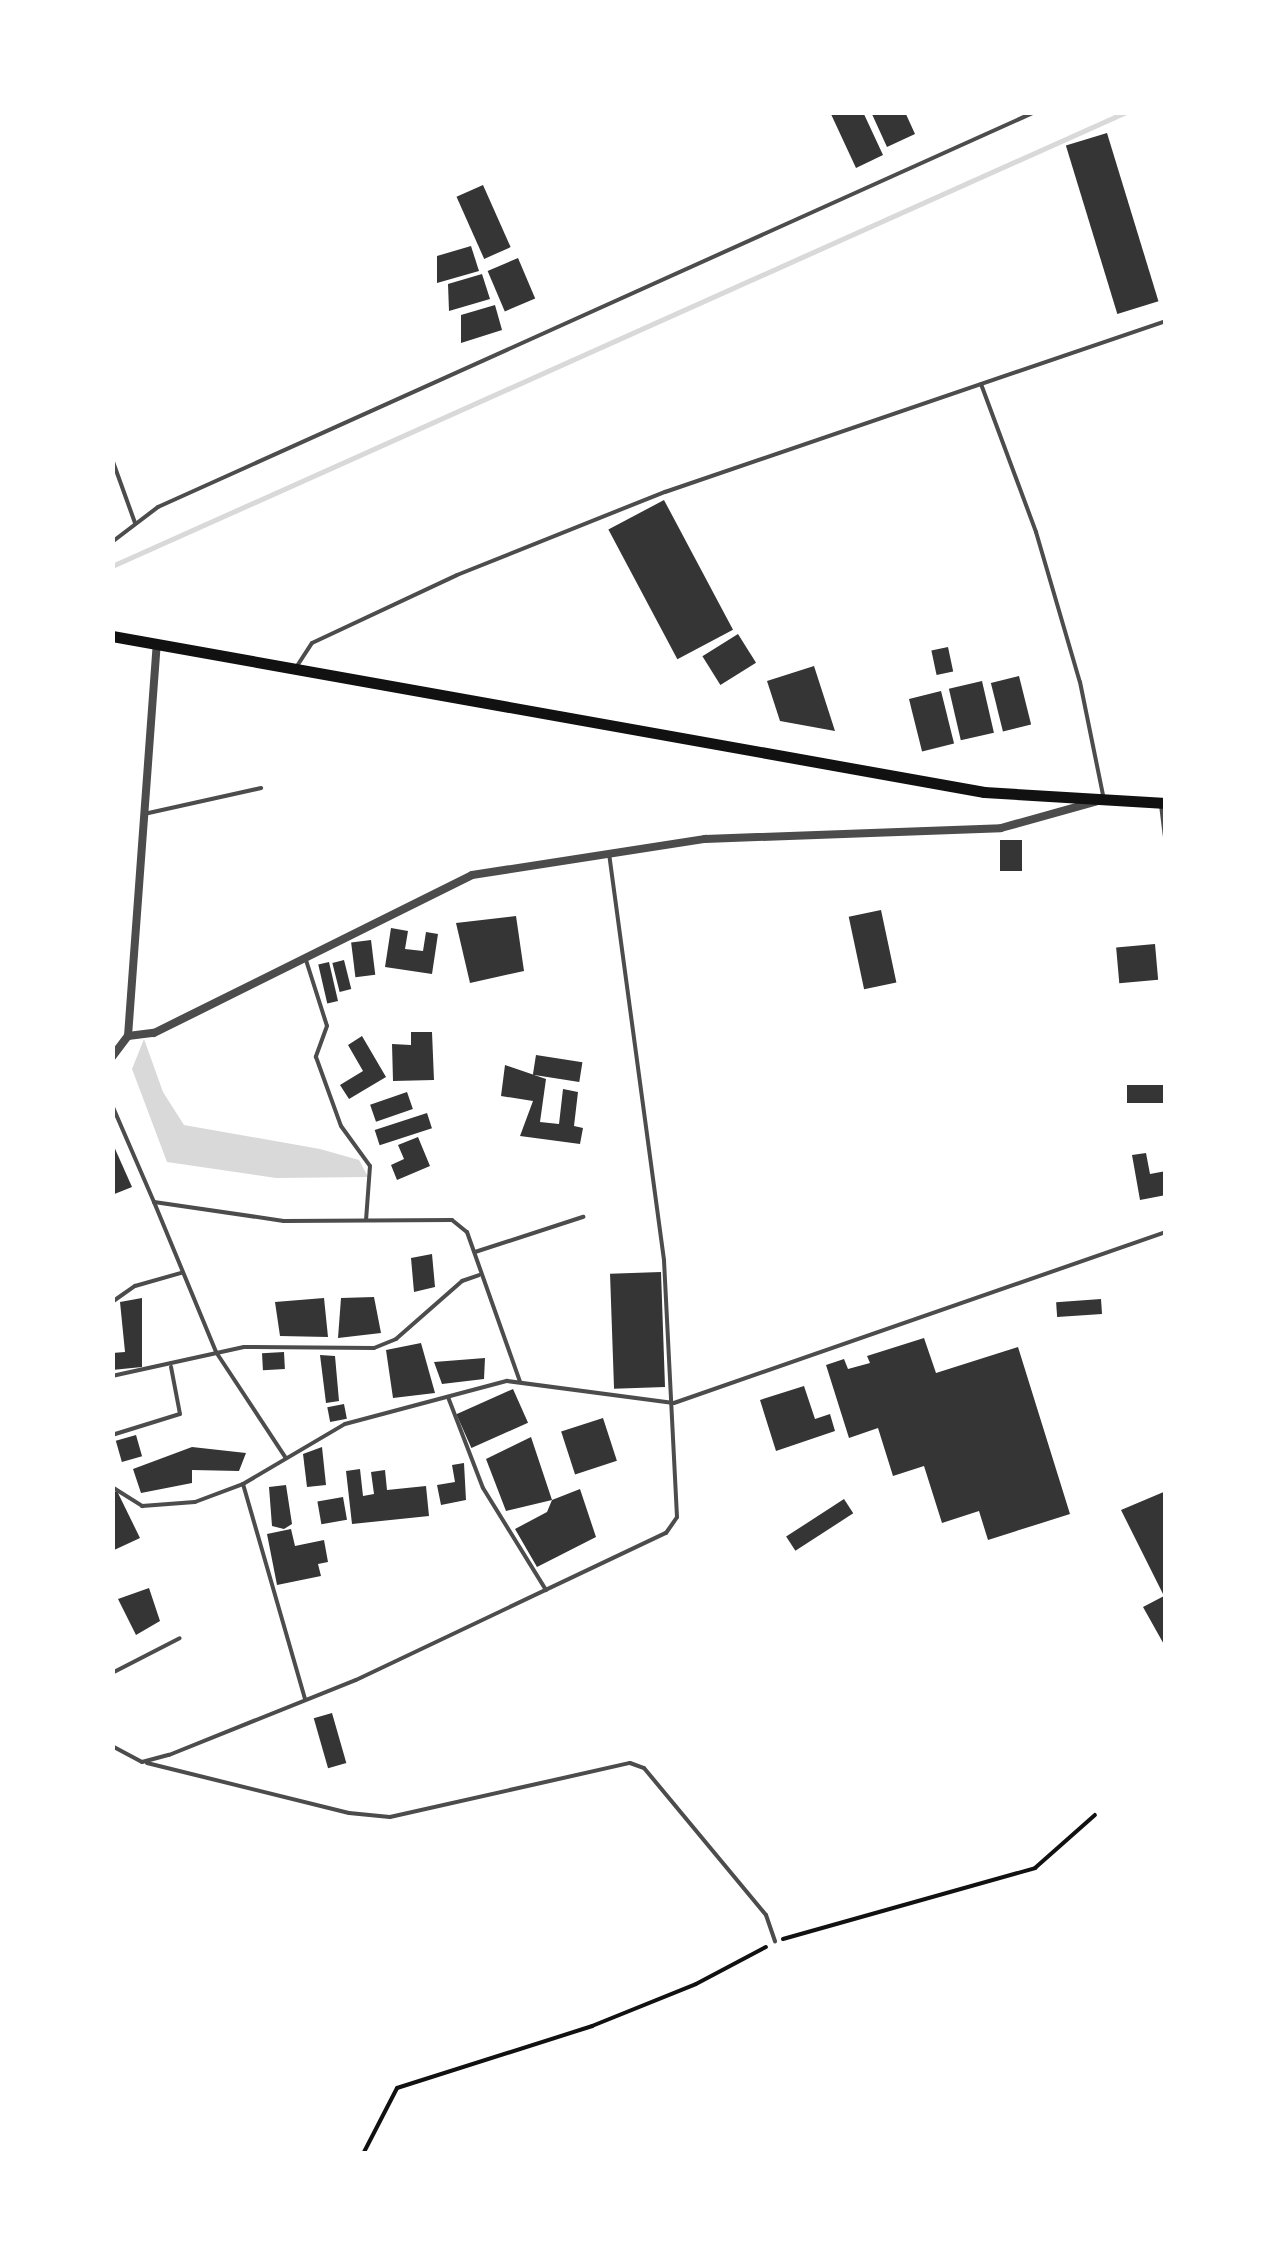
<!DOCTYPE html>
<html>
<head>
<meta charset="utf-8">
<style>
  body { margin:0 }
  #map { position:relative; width:1278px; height:2266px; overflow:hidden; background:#fff; font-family:Jost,sans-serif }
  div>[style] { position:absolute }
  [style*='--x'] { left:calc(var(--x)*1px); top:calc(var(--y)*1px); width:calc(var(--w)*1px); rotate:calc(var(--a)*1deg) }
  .water>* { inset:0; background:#d9d9d9 }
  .stream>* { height:5px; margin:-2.5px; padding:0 2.5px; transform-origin:2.5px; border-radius:2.5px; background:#d9d9d9 }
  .building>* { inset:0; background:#353535; transform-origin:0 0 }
  .path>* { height:4px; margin:-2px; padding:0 2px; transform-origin:2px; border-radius:2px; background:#111 }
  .service>* { height:4px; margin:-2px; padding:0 2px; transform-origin:2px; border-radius:2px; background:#4c4c4c }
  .minor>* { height:8px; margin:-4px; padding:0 4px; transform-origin:4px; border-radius:4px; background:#4c4c4c }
  .secondary>* { height:11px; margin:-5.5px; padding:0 5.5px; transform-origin:5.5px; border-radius:5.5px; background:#111 }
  span { translate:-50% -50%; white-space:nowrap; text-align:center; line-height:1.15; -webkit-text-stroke:8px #fff; paint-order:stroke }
  .frame { position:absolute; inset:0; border:115px solid #fff; pointer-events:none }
</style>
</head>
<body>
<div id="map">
  <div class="water">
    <div style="clip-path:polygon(144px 1039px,163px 1092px,184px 1125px,320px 1149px,359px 1160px,368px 1177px,276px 1178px,167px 1162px,132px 1069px)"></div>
  </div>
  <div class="stream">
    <div style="--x:112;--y:566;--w:1111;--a:-24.12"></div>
  </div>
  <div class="building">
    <div style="clip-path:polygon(830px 112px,863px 112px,883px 155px,856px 168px)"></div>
    <div style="clip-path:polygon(871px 112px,905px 112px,915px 134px,887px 147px)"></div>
    <div style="left:1107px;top:133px;width:176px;height:43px;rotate:73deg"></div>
    <div style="left:483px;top:185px;width:68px;height:29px;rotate:66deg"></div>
    <div style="clip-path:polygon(471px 246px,479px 271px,437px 283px,437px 256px)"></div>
    <div style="left:518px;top:258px;width:44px;height:33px;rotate:67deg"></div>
    <div style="clip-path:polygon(482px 274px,490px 299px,449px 311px,448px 284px)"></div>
    <div style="clip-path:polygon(495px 305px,502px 330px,461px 343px,461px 315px)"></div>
    <div style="left:664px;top:500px;width:147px;height:63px;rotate:62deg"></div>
    <div style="left:738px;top:634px;width:34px;height:42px;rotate:58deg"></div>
    <div style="left:948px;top:647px;width:25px;height:17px;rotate:78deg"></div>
    <div style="clip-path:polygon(814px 666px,835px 731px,780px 721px,767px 681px)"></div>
    <div style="left:1019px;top:676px;width:50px;height:29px;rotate:76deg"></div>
    <div style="left:982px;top:681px;width:53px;height:34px;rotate:77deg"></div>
    <div style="left:941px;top:691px;width:54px;height:33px;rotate:76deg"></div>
    <div style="left:1000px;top:840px;width:22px;height:31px"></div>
    <div style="left:881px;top:910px;width:74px;height:33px;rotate:78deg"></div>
    <div style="clip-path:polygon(516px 916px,524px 971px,470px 983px,456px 923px)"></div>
    <div style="clip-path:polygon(391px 928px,408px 931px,405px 949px,423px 951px,426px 932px,438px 934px,432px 974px,385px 967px)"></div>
    <div style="left:371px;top:940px;width:35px;height:20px;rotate:83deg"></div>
    <div style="left:1155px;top:944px;width:36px;height:39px;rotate:85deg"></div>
    <div style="left:344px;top:960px;width:30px;height:12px;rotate:76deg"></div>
    <div style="left:329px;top:962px;width:40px;height:11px;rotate:77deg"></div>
    <div style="clip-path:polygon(411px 1032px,432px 1032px,434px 1080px,393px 1081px,392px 1044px,411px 1045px)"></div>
    <div style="clip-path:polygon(362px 1036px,386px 1077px,349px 1099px,340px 1085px,363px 1071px,348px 1045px)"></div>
    <div style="left:536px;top:1055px;width:47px;height:20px;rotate:9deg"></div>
    <div style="clip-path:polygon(505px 1065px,546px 1079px,540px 1122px,559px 1124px,563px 1089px,578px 1092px,574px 1126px,583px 1128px,580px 1144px,520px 1136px,533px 1101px,501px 1096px)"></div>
    <div style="left:1166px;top:1085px;width:18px;height:39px;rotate:90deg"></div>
    <div style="left:407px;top:1092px;width:18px;height:39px;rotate:71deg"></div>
    <div style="left:427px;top:1113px;width:16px;height:55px;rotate:72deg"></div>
    <div style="clip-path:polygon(418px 1137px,430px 1166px,397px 1180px,391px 1165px,404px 1159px,398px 1145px)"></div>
    <div style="clip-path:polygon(112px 1142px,132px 1187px,112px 1195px)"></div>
    <div style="clip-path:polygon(1146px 1153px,1150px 1174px,1166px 1171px,1166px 1195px,1140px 1200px,1132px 1155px)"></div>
    <div style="clip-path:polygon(432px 1254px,435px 1287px,414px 1292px,411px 1258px)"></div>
    <div style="left:661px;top:1272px;width:115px;height:51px;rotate:88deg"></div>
    <div style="clip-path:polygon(374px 1297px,381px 1333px,338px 1338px,341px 1298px)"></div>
    <div style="clip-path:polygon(142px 1298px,142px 1367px,112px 1370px,112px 1353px,125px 1352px,120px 1302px)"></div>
    <div style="clip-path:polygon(324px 1298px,328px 1337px,280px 1336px,275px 1302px)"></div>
    <div style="left:1101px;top:1299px;width:15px;height:45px;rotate:86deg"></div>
    <div style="clip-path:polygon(924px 1338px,936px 1373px,1018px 1347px,1070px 1514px,988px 1540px,979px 1511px,942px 1523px,924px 1466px,893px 1476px,878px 1428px,849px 1438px,826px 1365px,844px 1359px,848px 1369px,870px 1363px,867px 1356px)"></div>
    <div style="clip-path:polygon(421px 1343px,435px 1393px,393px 1398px,386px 1350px)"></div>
    <div style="left:284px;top:1352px;width:17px;height:22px;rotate:87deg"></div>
    <div style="clip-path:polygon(320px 1355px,335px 1356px,339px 1401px,326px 1403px)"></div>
    <div style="clip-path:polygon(485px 1358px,484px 1379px,442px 1384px,434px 1362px)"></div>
    <div style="clip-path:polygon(804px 1386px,815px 1419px,830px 1414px,835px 1431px,776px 1451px,760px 1400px)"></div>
    <div style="left:513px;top:1389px;width:37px;height:62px;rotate:66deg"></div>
    <div style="left:344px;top:1404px;width:15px;height:17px;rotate:79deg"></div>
    <div style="left:603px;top:1418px;width:45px;height:44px;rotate:72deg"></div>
    <div style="left:136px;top:1435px;width:22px;height:21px;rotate:74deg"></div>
    <div style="clip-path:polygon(531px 1437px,552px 1500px,506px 1511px,486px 1459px)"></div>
    <div style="clip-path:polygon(192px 1447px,246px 1453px,239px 1471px,192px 1470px,192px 1483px,141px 1493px,133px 1469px)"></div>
    <div style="clip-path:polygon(322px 1447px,326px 1485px,307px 1487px,303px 1454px)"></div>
    <div style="clip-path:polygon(464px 1463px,466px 1500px,441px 1505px,437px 1485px,455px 1482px,452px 1465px)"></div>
    <div style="clip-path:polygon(360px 1469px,363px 1496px,374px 1494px,371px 1472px,385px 1470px,387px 1490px,426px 1486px,429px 1516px,352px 1524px,346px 1471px)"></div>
    <div style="clip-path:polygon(286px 1485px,292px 1524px,284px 1529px,272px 1526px,269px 1487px)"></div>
    <div style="clip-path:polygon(580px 1489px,596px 1537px,537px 1567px,515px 1529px,547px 1512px,552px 1500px)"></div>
    <div style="clip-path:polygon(117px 1491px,140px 1538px,112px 1551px,112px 1493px)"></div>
    <div style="clip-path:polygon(1166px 1491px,1166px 1648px,1143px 1607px,1164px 1596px,1121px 1510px)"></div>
    <div style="left:343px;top:1497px;width:23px;height:26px;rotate:80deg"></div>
    <div style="left:844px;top:1499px;width:17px;height:69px;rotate:57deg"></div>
    <div style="clip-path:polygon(291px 1529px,295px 1546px,324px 1540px,328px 1562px,318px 1564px,321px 1576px,277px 1585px,267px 1534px)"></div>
    <div style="clip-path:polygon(149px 1588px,160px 1621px,136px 1635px,118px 1599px)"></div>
    <div style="left:332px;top:1713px;width:52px;height:19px;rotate:74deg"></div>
  </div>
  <div class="path">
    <div style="--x:783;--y:1939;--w:262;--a:-15.7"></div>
    <div style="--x:1035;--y:1868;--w:80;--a:-41.5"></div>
    <div style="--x:363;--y:2154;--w:74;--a:-62.7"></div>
    <div style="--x:397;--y:2088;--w:205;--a:-17.6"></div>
    <div style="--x:592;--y:2026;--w:112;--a:-22"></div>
    <div style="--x:696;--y:1984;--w:79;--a:-27.9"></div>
  </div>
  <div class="service">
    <div style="--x:981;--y:384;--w:158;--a:69.6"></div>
    <div style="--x:1036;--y:532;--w:156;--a:73.7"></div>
    <div style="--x:1080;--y:682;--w:115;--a:78.5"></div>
    <div style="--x:112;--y:459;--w:68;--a:70.2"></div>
    <div style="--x:112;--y:542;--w:58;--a:-37.3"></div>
    <div style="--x:158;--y:507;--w:962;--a:-24.25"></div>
    <div style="--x:297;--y:666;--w:27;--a:-57"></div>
    <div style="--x:312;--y:643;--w:160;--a:-25.1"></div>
    <div style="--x:457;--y:575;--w:224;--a:-21.8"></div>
    <div style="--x:665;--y:492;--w:529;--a:-18.85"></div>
    <div style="--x:1161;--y:805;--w:40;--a:82.9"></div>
    <div style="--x:144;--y:814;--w:120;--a:-12.5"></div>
    <div style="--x:305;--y:957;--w:72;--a:72.3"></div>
    <div style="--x:327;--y:1026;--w:33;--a:110"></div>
    <div style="--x:316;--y:1057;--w:73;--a:70.1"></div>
    <div style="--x:341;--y:1126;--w:49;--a:54.1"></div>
    <div style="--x:370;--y:1166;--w:54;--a:94.2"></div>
    <div style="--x:112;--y:1105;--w:106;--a:66.6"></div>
    <div style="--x:154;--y:1202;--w:131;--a:8.3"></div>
    <div style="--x:284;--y:1221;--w:168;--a:-0.3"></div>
    <div style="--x:452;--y:1220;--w:19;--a:39"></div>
    <div style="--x:467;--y:1232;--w:159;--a:70.5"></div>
    <div style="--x:154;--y:1202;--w:162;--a:67.5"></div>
    <div style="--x:216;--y:1352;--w:127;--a:56.6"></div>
    <div style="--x:475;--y:1252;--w:114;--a:-18"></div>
    <div style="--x:112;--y:1302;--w:28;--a:-35"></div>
    <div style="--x:135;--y:1286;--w:48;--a:-15.8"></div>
    <div style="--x:112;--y:1376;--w:135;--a:-12.4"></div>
    <div style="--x:244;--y:1347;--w:130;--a:0.4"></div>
    <div style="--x:374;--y:1348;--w:24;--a:-22"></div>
    <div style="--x:396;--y:1339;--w:88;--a:-41.3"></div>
    <div style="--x:462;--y:1281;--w:18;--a:-19"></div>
    <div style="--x:448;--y:1397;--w:97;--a:69"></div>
    <div style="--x:483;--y:1488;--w:120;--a:58.3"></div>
    <div style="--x:112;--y:1435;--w:71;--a:-17.2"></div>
    <div style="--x:180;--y:1414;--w:48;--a:-100.8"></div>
    <div style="--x:243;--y:1484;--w:224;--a:73.9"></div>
    <div style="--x:112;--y:1487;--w:36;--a:32"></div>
    <div style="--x:142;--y:1506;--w:53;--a:-4.3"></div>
    <div style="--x:195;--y:1502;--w:51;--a:-20.6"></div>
    <div style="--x:243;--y:1484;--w:118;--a:-30.5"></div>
    <div style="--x:345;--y:1424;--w:168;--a:-14.9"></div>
    <div style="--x:507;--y:1381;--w:168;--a:7.5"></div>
    <div style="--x:674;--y:1403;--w:521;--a:-19.17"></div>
    <div style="--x:112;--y:1673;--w:76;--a:-27.2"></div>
    <div style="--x:112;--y:1746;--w:34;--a:28"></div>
    <div style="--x:142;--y:1762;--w:28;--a:-15"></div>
    <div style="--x:169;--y:1755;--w:201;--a:-21.9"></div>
    <div style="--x:356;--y:1680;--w:343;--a:-25.4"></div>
    <div style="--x:666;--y:1533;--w:19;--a:-55"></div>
    <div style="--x:677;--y:1517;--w:257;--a:-92.9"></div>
    <div style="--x:664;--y:1260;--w:411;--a:-97.7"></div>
    <div style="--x:147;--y:1763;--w:208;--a:13.9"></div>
    <div style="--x:349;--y:1813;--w:41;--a:5.6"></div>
    <div style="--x:390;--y:1817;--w:246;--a:-12.7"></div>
    <div style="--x:630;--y:1763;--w:15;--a:20"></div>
    <div style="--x:644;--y:1768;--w:191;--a:50.3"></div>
    <div style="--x:766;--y:1915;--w:28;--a:71"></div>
  </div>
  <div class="minor">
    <div style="--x:128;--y:1036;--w:393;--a:-85.8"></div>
    <div style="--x:112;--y:1057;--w:26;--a:-53"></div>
    <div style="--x:128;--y:1036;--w:26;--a:-7"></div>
    <div style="--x:154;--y:1033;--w:355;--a:-26.4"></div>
    <div style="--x:472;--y:875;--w:236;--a:-8.8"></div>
    <div style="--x:705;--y:839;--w:296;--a:-2.1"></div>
    <div style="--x:1001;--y:828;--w:101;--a:-15.6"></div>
  </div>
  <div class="secondary">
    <div style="--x:112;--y:636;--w:886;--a:10.14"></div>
    <div style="--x:984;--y:792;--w:182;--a:3.5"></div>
  </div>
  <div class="frame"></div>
</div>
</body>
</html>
